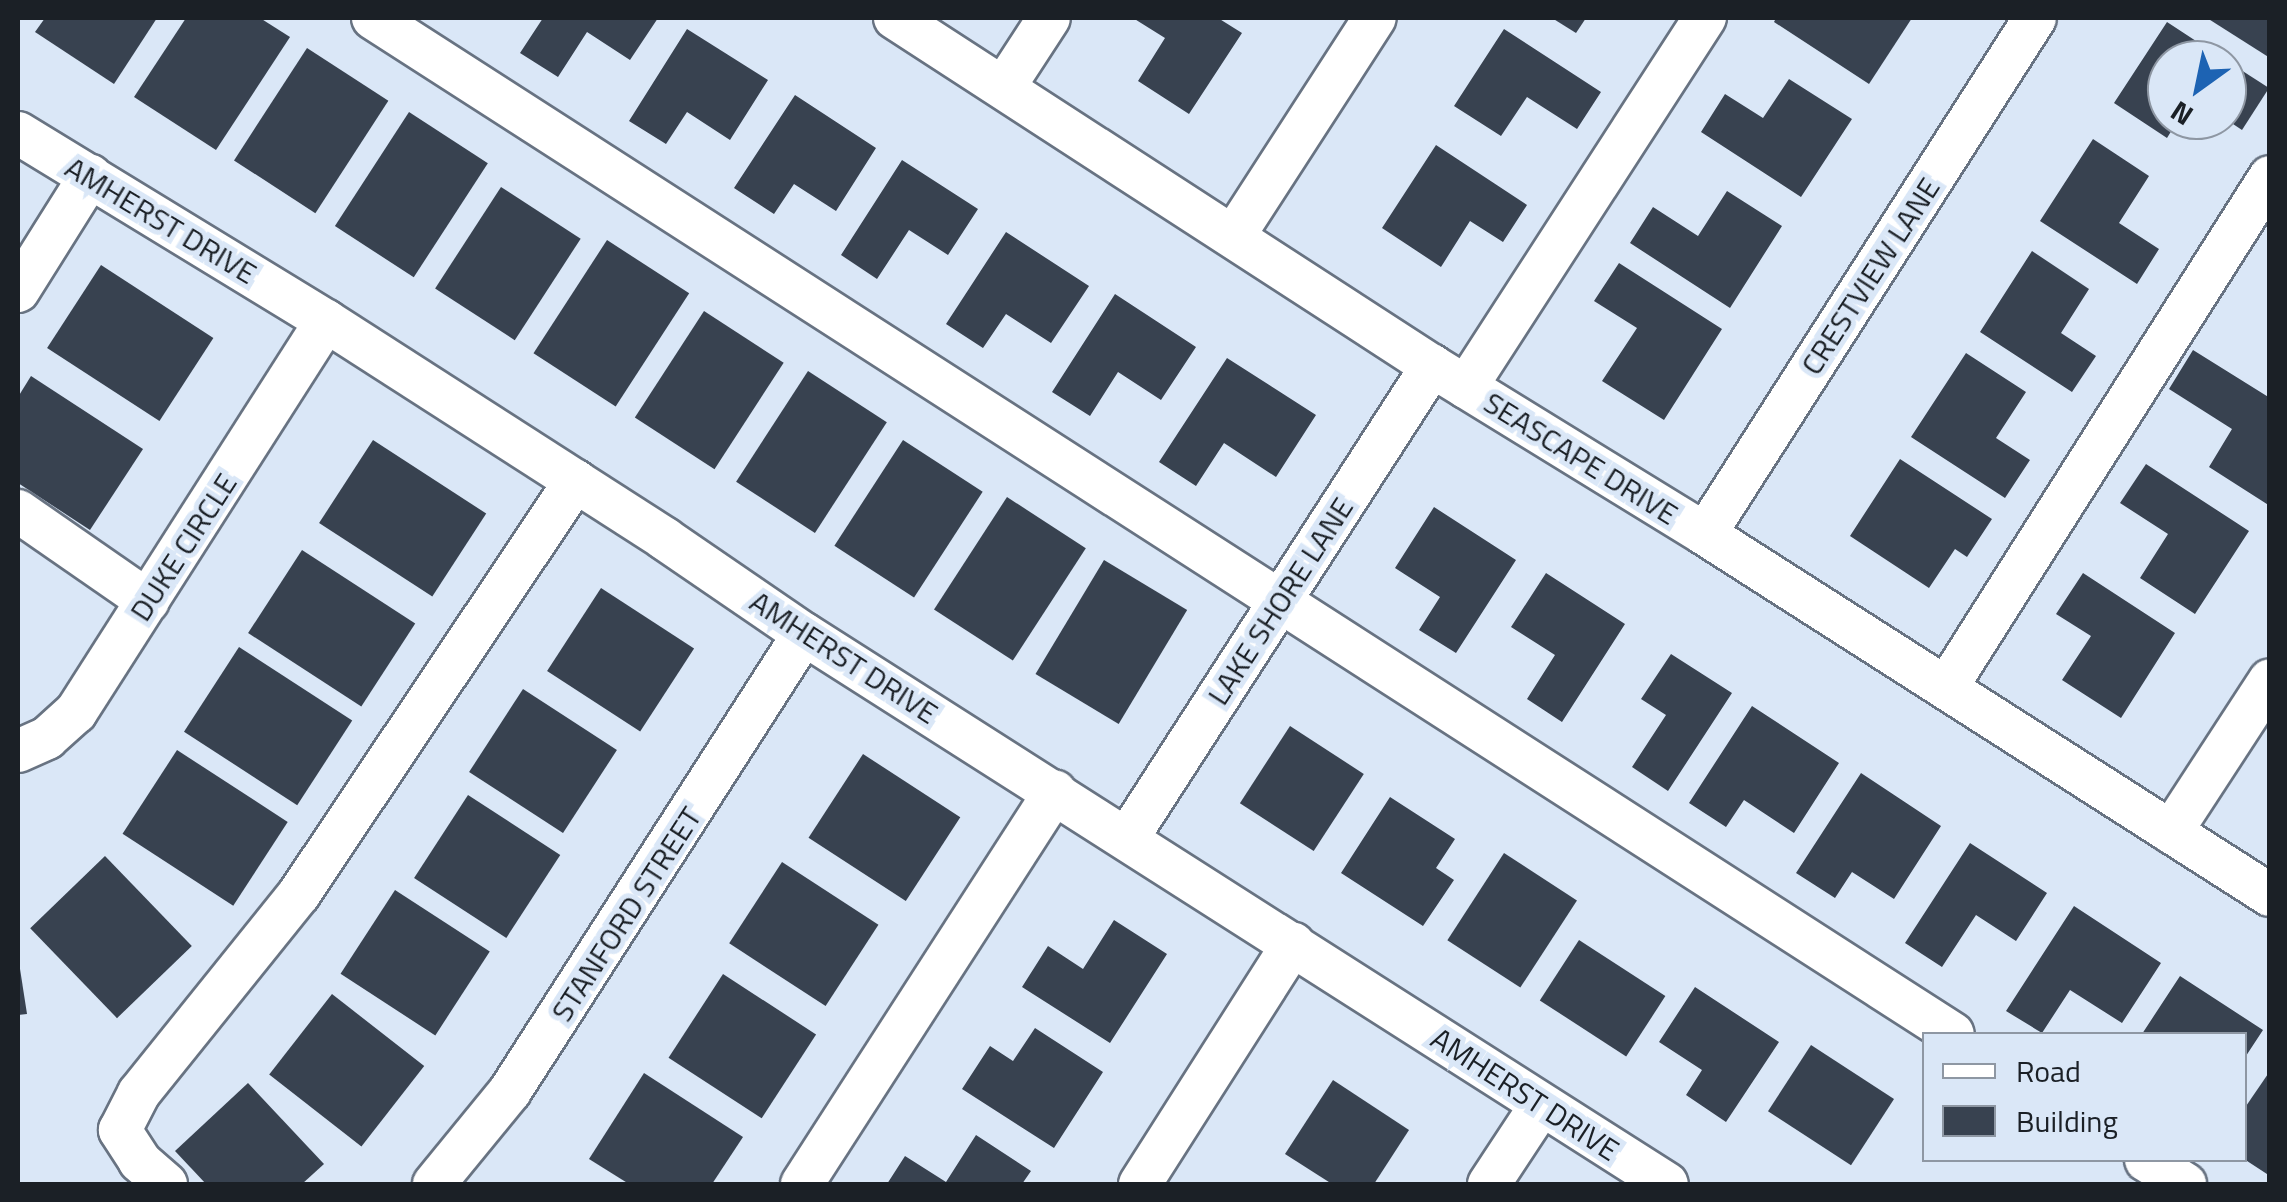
<!DOCTYPE html>
<html>
<head>
<meta charset="utf-8">
<style>
  body { margin:0 }
  #map { position:relative; width:2287px; height:1202px; overflow:hidden; background:#dae7f7; font-family:"Titillium Web",sans-serif }
  div>[style] { position:absolute }
  [style*='--x'] { left:calc(var(--x)*1px); top:calc(var(--y)*1px); width:calc(var(--w)*1px); rotate:calc(var(--a)*1deg) }
  .building>* { inset:0; background:#384250; transform-origin:0 0 }
  .roads { filter:drop-shadow(2px 0 #687382) drop-shadow(-2px 0 #687382) drop-shadow(0 2px #687382) drop-shadow(0 -2px #687382) }
  .minor>* { height:42px; margin:-21px; padding:0 21px; transform-origin:21px; border-radius:21px; background:#fff }
  span { translate:-50% -50%; white-space:nowrap; text-align:center; line-height:1.15; -webkit-text-stroke:10px #dae7f7; paint-order:stroke }
  .street-label { font-size:30px; color:#1b2026 }
  .frame { position:absolute; inset:0; border:20px solid #1b2026; pointer-events:none }
  .legend { position:absolute; left:1922px; top:1032px; width:325px; height:130px; box-sizing:border-box; background:#dae7f7; border:2px solid #8e97a3; margin:0; padding:12px 18px; list-style:none; font-size:30px; color:#1b2026 }
  .legend li { display:flex; align-items:center; gap:20px; height:50px }
  .legend b { width:50px; border:2px solid #8e97a3 }
  .north { position:absolute; left:2147px; top:40px; width:100px; height:100px; box-sizing:border-box; background:#dae7f7; border:2px solid #8e97a3; border-radius:50%; rotate:213deg; font-size:28px; font-weight:700; line-height:40px; text-align:center; color:#1b2026 }
  .north::after { content:''; display:block; margin:auto; width:35px; height:45px; background:#1d63b3; clip-path:polygon(50% 0,100% 100%,50% 72%,0 100%) }
</style>
</head>
<body>
<div id="map">
  <div class="building">
    <div style="clip-path:polygon(45px 18px,157px 18px,114px 84px,35px 32px)"></div>
    <div style="clip-path:polygon(186px 18px,260px 18px,290px 37px,216px 150px,134px 97px)"></div>
    <div style="clip-path:polygon(543px 18px,658px 18px,630px 60px,587px 32px,558px 77px,520px 53px)"></div>
    <div style="clip-path:polygon(1133px 18px,1218px 18px,1242px 33px,1189px 114px,1138px 81px,1165px 38px)"></div>
    <div style="clip-path:polygon(1552px 18px,1586px 18px,1576px 33px)"></div>
    <div style="clip-path:polygon(1776px 18px,1912px 18px,1869px 84px,1774px 22px)"></div>
    <div style="clip-path:polygon(2207px 18px,2270px 18px,2270px 58px)"></div>
    <div style="clip-path:polygon(2167px 22px,2225px 60px,2167px 60px,2167px 120px,2178px 120px,2167px 138px,2114px 103px)"></div>
    <div style="clip-path:polygon(687px 29px,768px 80px,730px 140px,687px 112px,666px 144px,629px 121px)"></div>
    <div style="clip-path:polygon(1504px 29px,1601px 92px,1577px 129px,1527px 97px,1501px 136px,1454px 106px)"></div>
    <div style="left:307px;top:48px;width:97px;height:134px;rotate:33deg"></div>
    <div style="clip-path:polygon(2227px 61px,2269px 88px,2242px 130px,2227px 120px)"></div>
    <div style="clip-path:polygon(1789px 79px,1852px 119px,1801px 197px,1701px 132px,1725px 94px,1763px 118px)"></div>
    <div style="clip-path:polygon(795px 95px,876px 148px,836px 211px,794px 184px,774px 214px,734px 188px)"></div>
    <div style="left:409px;top:112px;width:94px;height:136px;rotate:33deg"></div>
    <div style="clip-path:polygon(2093px 139px,2149px 176px,2119px 223px,2159px 249px,2137px 284px,2040px 221px)"></div>
    <div style="clip-path:polygon(1436px 145px,1527px 205px,1503px 242px,1470px 221px,1441px 267px,1382px 228px)"></div>
    <div style="clip-path:polygon(902px 160px,978px 209px,948px 255px,909px 230px,877px 279px,841px 255px)"></div>
    <div style="left:501px;top:187px;width:95px;height:121px;rotate:33deg"></div>
    <div style="clip-path:polygon(1727px 191px,1782px 226px,1730px 308px,1630px 243px,1653px 207px,1698px 236px)"></div>
    <div style="clip-path:polygon(1006px 232px,1089px 286px,1051px 343px,1006px 314px,983px 348px,946px 324px)"></div>
    <div style="left:607px;top:240px;width:98px;height:135px;rotate:33deg"></div>
    <div style="clip-path:polygon(2032px 251px,2089px 289px,2061px 333px,2096px 356px,2072px 392px,1980px 332px)"></div>
    <div style="clip-path:polygon(1619px 263px,1722px 329px,1664px 420px,1602px 381px,1637px 328px,1594px 301px)"></div>
    <div style="left:101px;top:265px;width:134px;height:99px;rotate:33deg"></div>
    <div style="clip-path:polygon(1115px 294px,1196px 347px,1161px 400px,1118px 372px,1090px 416px,1052px 392px)"></div>
    <div style="left:704px;top:311px;width:95px;height:127px;rotate:33deg"></div>
    <div style="clip-path:polygon(2193px 350px,2270px 398px,2270px 506px,2209px 467px,2232px 429px,2169px 389px)"></div>
    <div style="clip-path:polygon(1966px 353px,2026px 392px,1996px 438px,2030px 460px,2005px 498px,1911px 437px)"></div>
    <div style="clip-path:polygon(1227px 358px,1316px 415px,1276px 477px,1224px 443px,1196px 486px,1159px 462px)"></div>
    <div style="left:808px;top:371px;width:94px;height:132px;rotate:33deg"></div>
    <div style="clip-path:polygon(31px 376px,143px 449px,90px 530px,18px 483px,18px 397px)"></div>
    <div style="left:373px;top:440px;width:135px;height:99px;rotate:33deg"></div>
    <div style="left:903px;top:440px;width:95px;height:126px;rotate:33deg"></div>
    <div style="clip-path:polygon(1900px 459px,1992px 519px,1967px 557px,1955px 549px,1929px 588px,1850px 536px)"></div>
    <div style="clip-path:polygon(2146px 464px,2249px 531px,2195px 614px,2140px 578px,2168px 534px,2120px 503px)"></div>
    <div style="left:1007px;top:497px;width:94px;height:134px;rotate:33deg"></div>
    <div style="clip-path:polygon(1434px 507px,1516px 560px,1456px 653px,1419px 630px,1440px 597px,1395px 568px)"></div>
    <div style="left:302px;top:550px;width:135px;height:99px;rotate:33deg"></div>
    <div style="left:1104px;top:560px;width:97px;height:133px;rotate:31deg"></div>
    <div style="clip-path:polygon(1546px 573px,1625px 624px,1562px 722px,1527px 699px,1555px 655px,1511px 627px)"></div>
    <div style="clip-path:polygon(2083px 573px,2175px 633px,2121px 718px,2062px 680px,2091px 636px,2056px 614px)"></div>
    <div style="left:601px;top:588px;width:111px;height:99px;rotate:33deg"></div>
    <div style="left:239px;top:647px;width:135px;height:101px;rotate:33deg"></div>
    <div style="clip-path:polygon(1671px 654px,1732px 693px,1668px 791px,1632px 767px,1666px 715px,1641px 699px)"></div>
    <div style="left:523px;top:689px;width:112px;height:99px;rotate:33deg"></div>
    <div style="clip-path:polygon(1752px 706px,1839px 763px,1794px 833px,1744px 800px,1726px 827px,1689px 803px)"></div>
    <div style="left:1290px;top:726px;width:88px;height:92px;rotate:33deg"></div>
    <div style="left:177px;top:750px;width:132px;height:100px;rotate:33deg"></div>
    <div style="left:863px;top:754px;width:116px;height:100px;rotate:33deg"></div>
    <div style="clip-path:polygon(1861px 773px,1941px 826px,1894px 899px,1852px 872px,1835px 898px,1796px 873px)"></div>
    <div style="left:468px;top:795px;width:110px;height:99px;rotate:33deg"></div>
    <div style="clip-path:polygon(1390px 797px,1455px 839px,1436px 868px,1454px 880px,1423px 926px,1341px 873px)"></div>
    <div style="clip-path:polygon(1970px 843px,2047px 893px,2016px 941px,1976px 915px,1942px 967px,1905px 943px)"></div>
    <div style="left:1504px;top:853px;width:87px;height:104px;rotate:33deg"></div>
    <div style="left:105px;top:856px;width:125px;height:104px;rotate:46deg"></div>
    <div style="left:782px;top:862px;width:115px;height:97px;rotate:33deg"></div>
    <div style="left:395px;top:890px;width:113px;height:100px;rotate:33deg"></div>
    <div style="clip-path:polygon(2074px 906px,2161px 963px,2122px 1023px,2070px 990px,2042px 1033px,2006px 1011px)"></div>
    <div style="clip-path:polygon(1114px 920px,1167px 954px,1110px 1043px,1022px 987px,1048px 946px,1083px 969px)"></div>
    <div style="left:1579px;top:940px;width:103px;height:72px;rotate:33deg"></div>
    <div style="clip-path:polygon(18px 956px,27px 1014px,18px 1015px)"></div>
    <div style="left:723px;top:974px;width:111px;height:100px;rotate:33deg"></div>
    <div style="clip-path:polygon(2180px 976px,2263px 1030px,2244px 1059px,2244px 1034px,2142px 1034px)"></div>
    <div style="clip-path:polygon(1695px 987px,1779px 1042px,1726px 1122px,1686px 1095px,1702px 1070px,1659px 1042px)"></div>
    <div style="left:332px;top:994px;width:117px;height:102px;rotate:38deg"></div>
    <div style="clip-path:polygon(1035px 1028px,1103px 1072px,1054px 1148px,962px 1089px,990px 1046px,1013px 1061px)"></div>
    <div style="left:1811px;top:1045px;width:99px;height:79px;rotate:33deg"></div>
    <div style="clip-path:polygon(2270px 1071px,2270px 1176px,2244px 1159px,2244px 1109px)"></div>
    <div style="clip-path:polygon(644px 1073px,743px 1137px,712px 1184px,629px 1184px,589px 1159px)"></div>
    <div style="clip-path:polygon(1333px 1080px,1409px 1130px,1374px 1184px,1332px 1184px,1285px 1154px)"></div>
    <div style="clip-path:polygon(248px 1083px,324px 1164px,302px 1184px,206px 1184px,175px 1151px)"></div>
    <div style="clip-path:polygon(976px 1135px,1031px 1171px,1022px 1184px,887px 1184px,905px 1156px,946px 1182px)"></div>
  </div>
  <div class="roads">
    <div class="minor">
      <div style="--x:373;--y:18;--w:1878;--a:32.74"></div>
      <div style="--x:895;--y:18;--w:640;--a:32.95"></div>
      <div style="--x:1432;--y:366;--w:321;--a:31.6"></div>
      <div style="--x:1705;--y:534;--w:670;--a:32.58"></div>
      <div style="--x:1004;--y:87;--w:82;--a:-56.9"></div>
      <div style="--x:18;--y:133;--w:361;--a:31.4"></div>
      <div style="--x:326;--y:321;--w:403;--a:32.7"></div>
      <div style="--x:665;--y:539;--w:168;--a:34.4"></div>
      <div style="--x:804;--y:634;--w:1023;--a:32.51"></div>
      <div style="--x:1235;--y:234;--w:257;--a:-57.1"></div>
      <div style="--x:18;--y:291;--w:136;--a:-57.9"></div>
      <div style="--x:1466;--y:387;--w:440;--a:-57.1"></div>
      <div style="--x:18;--y:511;--w:158;--a:34.7"></div>
      <div style="--x:1705;--y:534;--w:612;--a:-57.4"></div>
      <div style="--x:1946;--y:688;--w:605;--a:-57.62"></div>
      <div style="--x:18;--y:751;--w:32;--a:-24"></div>
      <div style="--x:47;--y:738;--w:39;--a:-42"></div>
      <div style="--x:76;--y:712;--w:464;--a:-57.4"></div>
      <div style="--x:2171;--y:832;--w:181;--a:-56.9"></div>
      <div style="--x:1128;--y:837;--w:561;--a:-57.16"></div>
      <div style="--x:2146;--y:1160;--w:46;--a:31.6"></div>
      <div style="--x:166;--y:1184;--w:35;--a:-139"></div>
      <div style="--x:140;--y:1161;--w:37;--a:-123"></div>
      <div style="--x:120;--y:1130;--w:42;--a:-62.8"></div>
      <div style="--x:139;--y:1093;--w:255;--a:-51.2"></div>
      <div style="--x:299;--y:894;--w:497;--a:-56.2"></div>
      <div style="--x:434;--y:1184;--w:120;--a:-50.7"></div>
      <div style="--x:510;--y:1091;--w:543;--a:-57.25"></div>
      <div style="--x:802;--y:1184;--w:467;--a:-57.2"></div>
      <div style="--x:1140;--y:1184;--w:285;--a:-57.5"></div>
      <div style="--x:1489;--y:1184;--w:95;--a:-56.6"></div>
    </div>
  </div>
  <div class="street-label">
    <span style="left:161px;top:220px;rotate:31deg">AMHERST DRIVE</span>
    <span style="left:1870px;top:276px;rotate:-57deg">CRESTVIEW LANE</span>
    <span style="left:1581px;top:458px;rotate:32deg">SEASCAPE DRIVE</span>
    <span style="left:183px;top:547px;rotate:-57deg">DUKE CIRCLE</span>
    <span style="left:1280px;top:601px;rotate:-57deg">LAKE SHORE LANE</span>
    <span style="left:844px;top:657px;rotate:33deg">AMHERST DRIVE</span>
    <span style="left:626px;top:914px;rotate:-57deg">STANFORD STREET</span>
    <span style="left:1525px;top:1094px;rotate:33deg">AMHERST DRIVE</span>
  </div>
  <div class="frame"></div>
  <ul class="legend">
  <li><b style="height:12px;background:#fff"></b>Road</li>
  <li><b style="height:28px;background:#384250"></b>Building</li>
  </ul>
  <div class="north">N</div>
</div>
</body>
</html>
